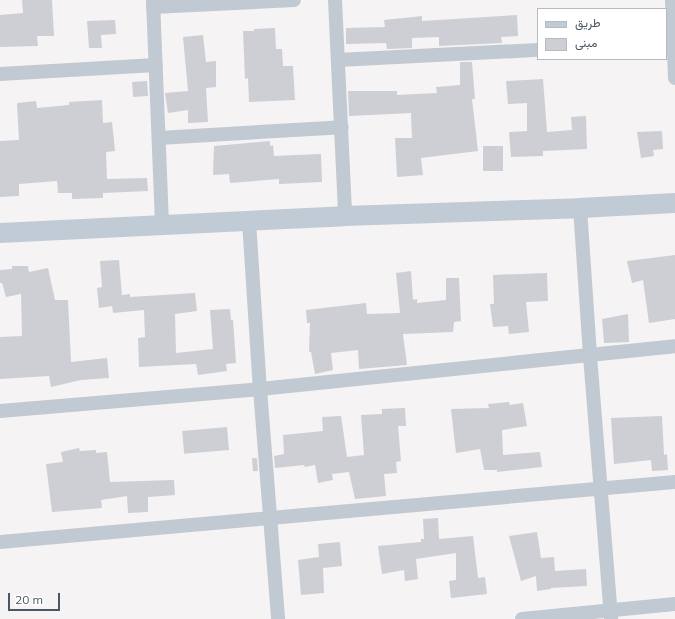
<!DOCTYPE html>
<html>
<head>
<meta charset="utf-8">
<style>
  body { margin:0 }
  #map { position:relative; width:675px; height:619px; overflow:hidden; background:#f5f3f3; font-family:Mulish,Vazirmatn,sans-serif }
  div>[style] { position:absolute }
  [style*='--x'] { left:calc(var(--x)*1px); top:calc(var(--y)*1px); width:calc(var(--w)*1px); rotate:calc(var(--a)*1deg) }
  .building>* { inset:0; background:#cdcfd5; transform-origin:0 0 }
  .street>* { height:14px; margin:-7px; padding:0 7px; transform-origin:7px; border-radius:7px; background:#c1cad2 }
  .secondary>* { height:20px; margin:-10px; padding:0 10px; transform-origin:10px; border-radius:10px; background:#c1cbd6 }
  span { translate:-50% -50%; white-space:nowrap; text-align:center; line-height:1.15; -webkit-text-stroke:3px #fff; paint-order:stroke }
  .legend { position:absolute; left:537px; top:8px; width:130px; height:52px; box-sizing:border-box; background:#fff; border:1px solid #b7bbc0; margin:0; padding:5px 7px; list-style:none; font-size:12px; color:#4a5661 }
  .legend li { display:flex; align-items:center; gap:8px; height:20px }
  .legend b { width:20px; border:1px solid #b7bbc0 }
  .scale { position:absolute; left:8px; top:593px; width:52px; height:18px; box-sizing:border-box; border:2px solid #4a5661; border-top:0; padding-left:5px; font-size:12px; line-height:14px; white-space:nowrap; color:#4a5661; -webkit-text-stroke:3px #fff; paint-order:stroke }
</style>
</head>
<body>
<div id="map">
  <div class="building">
    <div style="clip-path:polygon(22px 0,52px 0,54px 36px,37px 36px,38px 46px,0 47px,0 15px,23px 13px)"></div>
    <div style="clip-path:polygon(517px 15px,518px 36px,501px 37px,502px 43px,439px 46px,439px 37px,412px 38px,412px 48px,387px 49px,386px 43px,346px 44px,346px 28px,385px 27px,384px 20px,422px 16px,422px 21px)"></div>
    <div style="clip-path:polygon(115px 20px,116px 34px,101px 35px,102px 48px,89px 48px,87px 21px)"></div>
    <div style="clip-path:polygon(275px 28px,276px 49px,282px 49px,283px 66px,293px 66px,295px 100px,249px 102px,248px 78px,245px 79px,243px 31px,254px 31px,254px 29px)"></div>
    <div style="clip-path:polygon(203px 35px,206px 62px,216px 61px,216px 87px,206px 88px,208px 122px,188px 123px,188px 110px,168px 113px,165px 93px,188px 91px,183px 37px)"></div>
    <div style="clip-path:polygon(460px 62px,472px 62px,475px 99px,472px 99px,478px 151px,421px 158px,423px 175px,397px 177px,395px 138px,412px 138px,411px 113px,349px 116px,348px 91px,397px 91px,397px 95px,437px 93px,436px 87px,460px 85px)"></div>
    <div style="clip-path:polygon(543px 79px,547px 132px,572px 130px,571px 117px,586px 116px,587px 149px,543px 151px,543px 156px,511px 157px,509px 132px,527px 131px,527px 103px,508px 104px,506px 81px)"></div>
    <div style="left:147px;top:81px;width:15px;height:15px;rotate:86deg"></div>
    <div style="clip-path:polygon(102px 100px,103px 123px,112px 122px,115px 151px,106px 152px,107px 179px,147px 178px,148px 191px,103px 193px,103px 198px,72px 199px,72px 193px,58px 193px,57px 181px,19px 184px,19px 196px,0 197px,0 141px,19px 140px,17px 103px,36px 101px,37px 108px,69px 105px,69px 102px)"></div>
    <div style="clip-path:polygon(662px 131px,663px 149px,653px 150px,654px 156px,641px 158px,637px 132px)"></div>
    <div style="clip-path:polygon(270px 141px,270px 146px,273px 145px,274px 156px,321px 154px,322px 182px,279px 184px,279px 179px,230px 183px,229px 174px,213px 175px,214px 146px)"></div>
    <div style="left:483px;top:146px;width:20px;height:25px"></div>
    <div style="clip-path:polygon(675px 255px,675px 319px,649px 323px,643px 280px,632px 283px,627px 261px)"></div>
    <div style="clip-path:polygon(119px 260px,122px 295px,130px 294px,130px 297px,195px 293px,197px 311px,175px 314px,176px 353px,213px 349px,210px 310px,230px 309px,231px 320px,233px 320px,236px 363px,226px 364px,227px 371px,198px 375px,196px 364px,139px 367px,138px 338px,145px 337px,144px 310px,113px 313px,112px 306px,99px 308px,97px 288px,102px 287px,100px 261px)"></div>
    <div style="clip-path:polygon(12px 266px,28px 266px,29px 272px,48px 268px,55px 300px,68px 300px,71px 362px,107px 358px,109px 378px,81px 380px,51px 387px,49px 376px,0 379px,0 337px,22px 336px,21px 294px,6px 297px,2px 283px,0 283px,0 270px,12px 269px)"></div>
    <div style="clip-path:polygon(411px 271px,413px 300px,417px 299px,417px 303px,446px 300px,446px 278px,459px 278px,461px 321px,454px 322px,453px 332px,403px 334px,407px 365px,359px 369px,358px 350px,331px 353px,333px 370px,315px 374px,311px 352px,309px 352px,310px 323px,307px 323px,306px 310px,366px 303px,367px 314px,400px 313px,396px 273px)"></div>
    <div style="clip-path:polygon(547px 273px,548px 301px,526px 302px,529px 332px,509px 334px,508px 326px,493px 327px,490px 304px,494px 304px,493px 275px)"></div>
    <div style="clip-path:polygon(628px 314px,629px 342px,604px 343px,602px 319px)"></div>
    <div style="clip-path:polygon(509px 402px,510px 405px,523px 403px,527px 426px,502px 430px,503px 455px,540px 452px,542px 467px,497px 472px,497px 470px,484px 470px,480px 449px,456px 453px,451px 409px,489px 408px,488px 404px)"></div>
    <div style="clip-path:polygon(405px 408px,406px 426px,398px 426px,401px 461px,396px 462px,397px 473px,384px 474px,386px 496px,355px 499px,349px 472px,332px 474px,333px 480px,318px 483px,315px 465px,305px 467px,304px 465px,275px 468px,274px 456px,284px 454px,283px 435px,323px 431px,322px 417px,341px 416px,347px 457px,364px 455px,361px 415px,382px 414px,382px 409px)"></div>
    <div style="clip-path:polygon(662px 416px,664px 455px,667px 454px,668px 470px,652px 471px,651px 460px,614px 464px,611px 418px)"></div>
    <div style="left:227px;top:427px;width:23px;height:45px;rotate:85deg"></div>
    <div style="clip-path:polygon(79px 448px,80px 451px,96px 450px,96px 453px,107px 452px,110px 482px,174px 480px,175px 495px,148px 497px,148px 512px,128px 513px,127px 496px,101px 500px,102px 508px,52px 512px,46px 464px,63px 462px,61px 452px)"></div>
    <div style="left:257px;top:458px;width:13px;height:5px;rotate:86deg"></div>
    <div style="clip-path:polygon(438px 518px,439px 539px,473px 536px,478px 578px,485px 577px,487px 594px,451px 598px,449px 581px,456px 580px,456px 553px,416px 559px,418px 579px,405px 581px,404px 570px,382px 574px,378px 546px,421px 542px,421px 539px,424px 539px,423px 519px)"></div>
    <div style="clip-path:polygon(537px 532px,541px 558px,554px 557px,555px 571px,586px 569px,587px 586px,551px 588px,551px 589px,537px 591px,536px 576px,521px 581px,509px 536px)"></div>
    <div style="clip-path:polygon(340px 542px,342px 566px,323px 568px,324px 593px,301px 595px,298px 560px,319px 557px,318px 544px)"></div>
  </div>
  <div class="street">
    <div style="--x:153;--y:0;--w:225;--a:87.7"></div>
    <div style="--x:335;--y:0;--w:216;--a:87.3"></div>
    <div style="--x:672;--y:0;--w:78;--a:87.8"></div>
    <div style="--x:153;--y:7;--w:141;--a:-2.8"></div>
    <div style="--x:338;--y:60;--w:200;--a:-2.9"></div>
    <div style="--x:0;--y:74;--w:156;--a:-3.3"></div>
    <div style="--x:159;--y:138;--w:183;--a:-3.4"></div>
    <div style="--x:580;--y:208;--w:148;--a:86.1"></div>
    <div style="--x:590;--y:356;--w:264;--a:85.4"></div>
    <div style="--x:249;--y:221;--w:168;--a:86.3"></div>
    <div style="--x:260;--y:389;--w:231;--a:85.5"></div>
    <div style="--x:0;--y:411;--w:261;--a:-4.8"></div>
    <div style="--x:260;--y:389;--w:417;--a:-5.9"></div>
    <div style="--x:0;--y:542;--w:678;--a:-5.08"></div>
    <div style="--x:522;--y:619;--w:154;--a:-5.6"></div>
  </div>
  <div class="secondary">
    <div style="--x:0;--y:233;--w:345;--a:-2.8"></div>
    <div style="--x:345;--y:216;--w:235;--a:-1.9"></div>
    <div style="--x:580;--y:208;--w:95;--a:-3"></div>
  </div>
  <ul class="legend">
  <li><b style="height:5px;background:#c1cbd6"></b>طريق</li>
  <li><b style="height:11px;background:#cdcfd5"></b>مبنى</li>
  </ul>
  <div class="scale">20 m</div>
</div>
</body>
</html>
